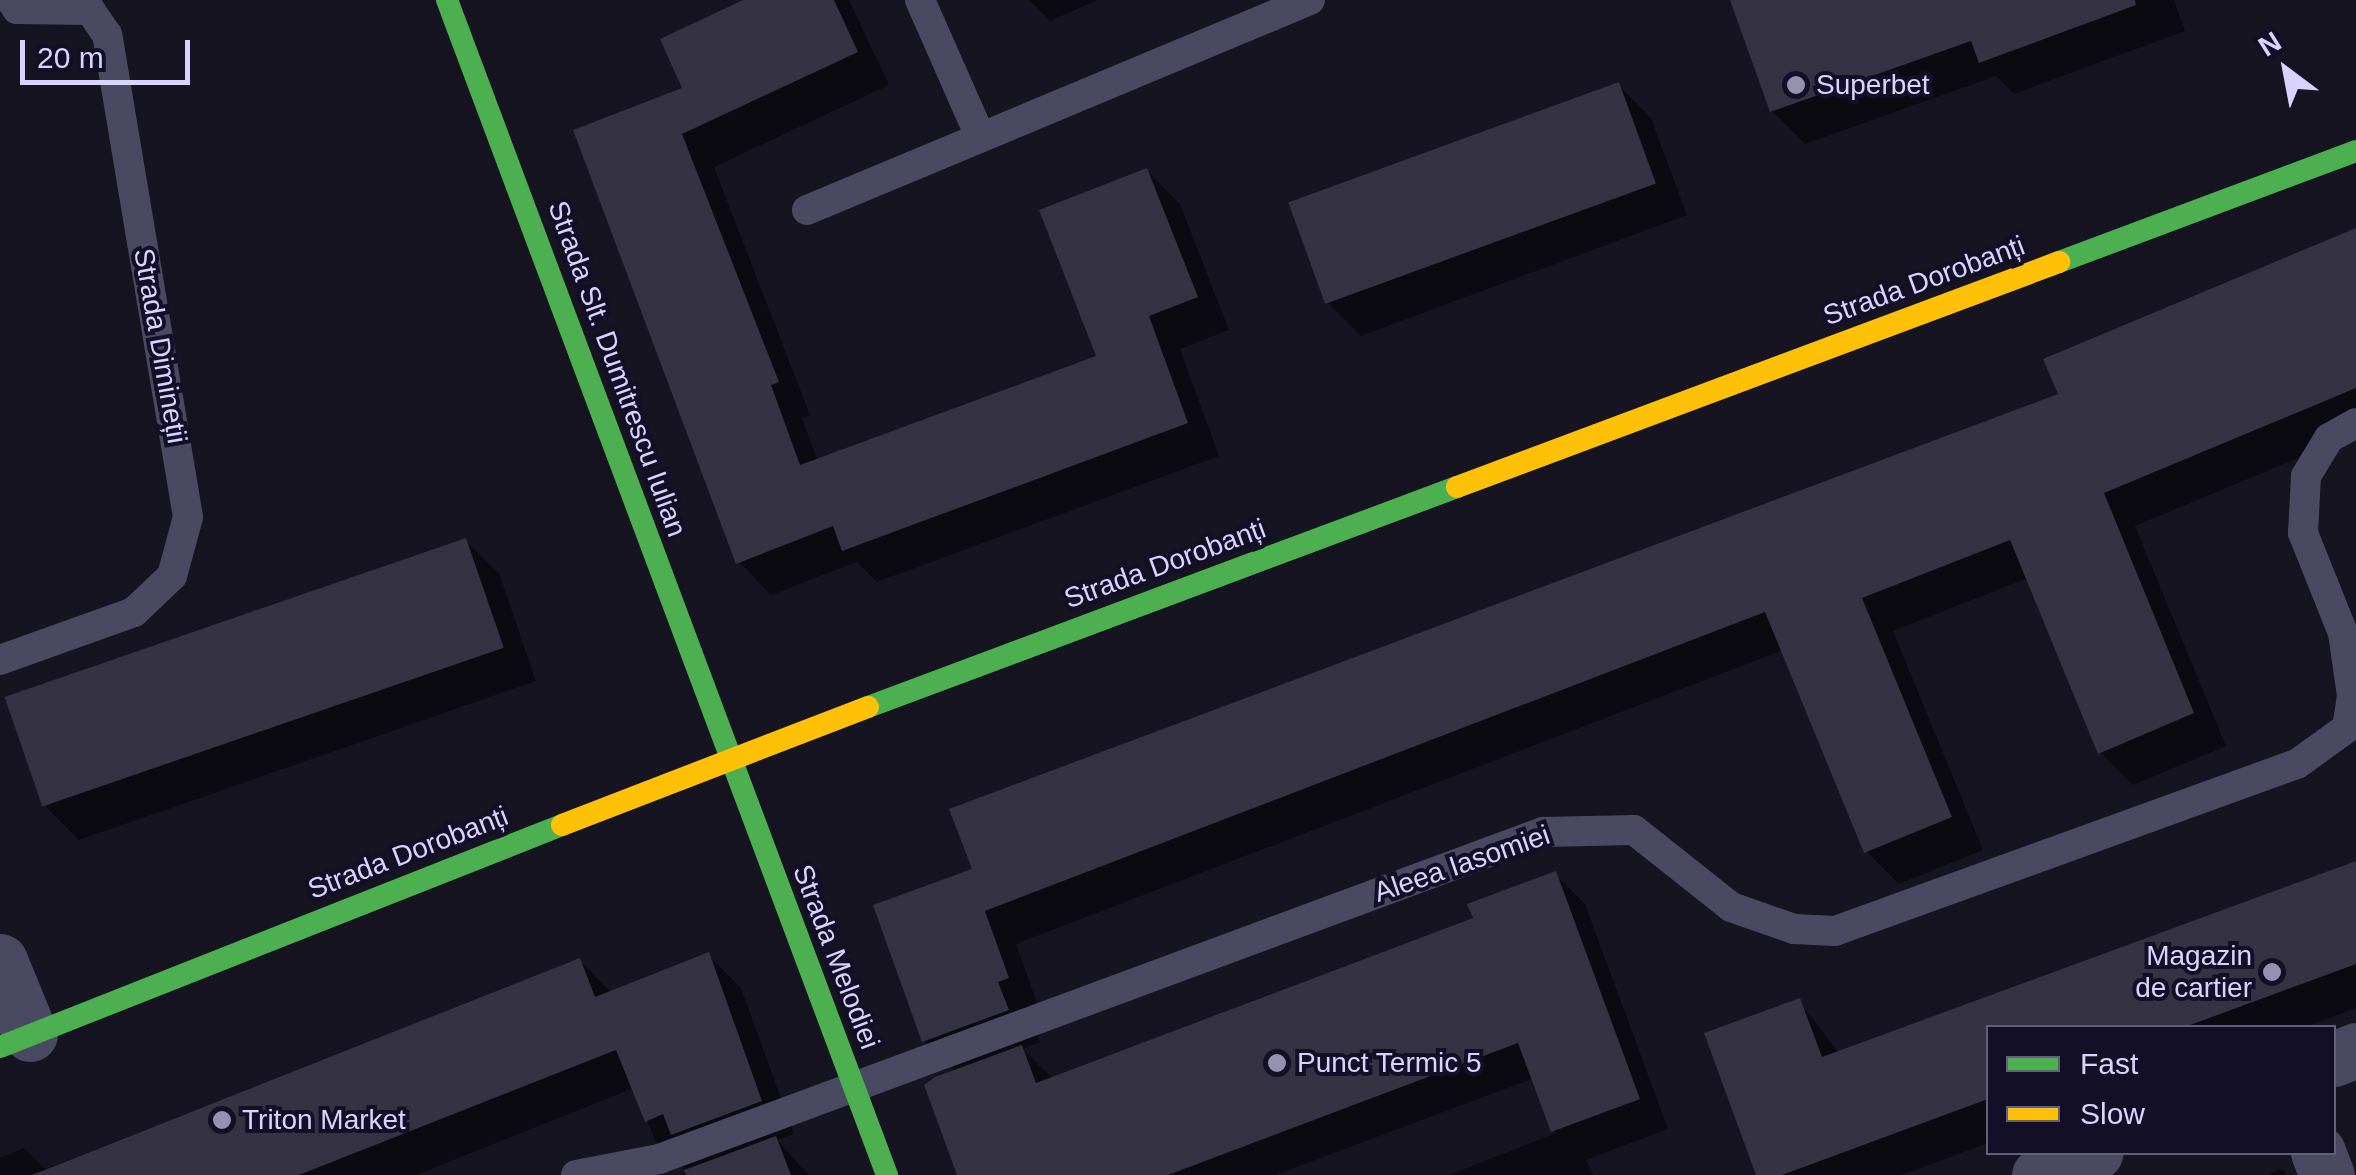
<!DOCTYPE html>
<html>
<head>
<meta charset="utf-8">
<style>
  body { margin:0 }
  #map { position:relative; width:2356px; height:1175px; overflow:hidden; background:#161421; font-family:Arial,sans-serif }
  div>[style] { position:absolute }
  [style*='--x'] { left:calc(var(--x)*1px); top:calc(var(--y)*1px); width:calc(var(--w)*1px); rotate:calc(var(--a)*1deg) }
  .shadow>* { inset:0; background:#0007 }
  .building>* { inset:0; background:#343243; transform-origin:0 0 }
  .lane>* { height:30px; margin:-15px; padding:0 15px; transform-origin:15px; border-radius:15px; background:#4a4962 }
  .street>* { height:55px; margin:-27.5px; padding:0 27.5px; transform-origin:27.5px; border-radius:27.5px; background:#4a4962 }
  .fast>* { height:22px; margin:-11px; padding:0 11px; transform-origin:11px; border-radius:11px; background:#4caf50 }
  .slow>* { height:22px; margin:-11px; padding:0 11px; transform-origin:11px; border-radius:11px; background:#ffc107 }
  .dots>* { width:28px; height:28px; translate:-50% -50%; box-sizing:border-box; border:5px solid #130f26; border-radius:50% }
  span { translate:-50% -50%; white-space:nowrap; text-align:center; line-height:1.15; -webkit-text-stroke:8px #130f26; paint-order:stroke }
  .poi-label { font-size:28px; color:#d9d4ff }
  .left { translate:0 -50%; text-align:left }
  .right { translate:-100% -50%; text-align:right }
  .street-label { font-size:28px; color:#d9d4ff }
  .legend { position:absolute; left:1986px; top:1025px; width:350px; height:130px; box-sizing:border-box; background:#130f26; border:2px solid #625e7d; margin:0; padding:12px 18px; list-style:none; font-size:30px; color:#d9d4ff }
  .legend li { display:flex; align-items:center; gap:20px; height:50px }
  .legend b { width:50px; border:2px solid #625e7d }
  .north { position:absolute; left:2236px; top:20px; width:100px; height:100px; -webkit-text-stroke:8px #130f26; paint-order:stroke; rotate:328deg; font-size:28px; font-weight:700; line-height:40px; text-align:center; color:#d9d4ff }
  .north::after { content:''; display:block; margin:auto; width:35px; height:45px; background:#d9d4ff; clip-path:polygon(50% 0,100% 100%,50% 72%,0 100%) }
  .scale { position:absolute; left:20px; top:40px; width:170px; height:45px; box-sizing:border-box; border:5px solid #d9d4ff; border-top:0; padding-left:12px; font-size:30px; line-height:35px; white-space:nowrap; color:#d9d4ff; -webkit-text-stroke:8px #130f26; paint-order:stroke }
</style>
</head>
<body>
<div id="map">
  <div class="shadow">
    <div style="clip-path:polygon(749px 0,849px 0,889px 85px,714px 167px,810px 415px,802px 418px,818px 462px,1100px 357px,1147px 171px,1180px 204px,1229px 330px,1180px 349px,1219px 456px,877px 582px,857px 562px,771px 595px,739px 562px,576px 132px,686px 89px)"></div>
    <div style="clip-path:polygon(1029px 0,1098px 0,1050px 21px)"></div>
    <div style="clip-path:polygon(1736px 0,2174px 0,2185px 31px,2014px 94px,1996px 76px,1805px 144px,1772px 111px)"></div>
    <div style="clip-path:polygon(1618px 85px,1651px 118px,1687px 215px,1361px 336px,1328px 303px)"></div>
    <div style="clip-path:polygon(2356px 230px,2356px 434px,2135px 526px,2226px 746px,2133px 785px,2100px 752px,2028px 578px,1893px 631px,1983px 850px,1899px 884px,1866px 851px,1783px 650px,1016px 944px,1040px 1011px,1030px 1015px,1040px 1042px,1023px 1049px,1051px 1077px,1476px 920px,1555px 874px,1585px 904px,1668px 1129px,1586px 1160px,1593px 1175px,1449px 1175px,1556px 1133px,1534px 1078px,1275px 1175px,960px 1175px,958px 1074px,924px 1040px,975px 871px,2061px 396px)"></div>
    <div style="clip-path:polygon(466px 541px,499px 573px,536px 681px,79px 840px,46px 807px)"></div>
    <div style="clip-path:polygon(2356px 863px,2356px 1008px,2303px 1028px,1988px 1028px,1988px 1143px,1902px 1175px,1758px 1175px,1799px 1001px,1839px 1053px)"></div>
    <div style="clip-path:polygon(708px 955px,741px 988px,794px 1134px,777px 1140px,809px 1175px,680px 1175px,687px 1172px,655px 1140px,634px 1088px,416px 1175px,0 1175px,0 1158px,24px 1148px,45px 1169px,579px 960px,612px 993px)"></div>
    <div style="clip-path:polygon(2281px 1169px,2287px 1175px,2267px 1175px)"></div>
  </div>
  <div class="building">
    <div style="clip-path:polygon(743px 0,834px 0,858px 52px,682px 134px,779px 382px,771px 385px,800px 465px,1096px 356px,1039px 210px,1147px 168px,1198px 297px,1149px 316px,1188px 423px,842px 551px,833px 526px,736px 564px,573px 130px,682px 88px,660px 39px)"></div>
    <div style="clip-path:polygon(1730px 0,2135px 0,2136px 5px,1979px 63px,1971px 41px,1770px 112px)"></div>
    <div style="left:1619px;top:82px;width:108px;height:352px;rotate:70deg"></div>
    <div style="clip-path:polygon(2356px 228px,2356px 388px,2104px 493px,2194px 713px,2098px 754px,2010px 540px,1862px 598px,1952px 817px,1864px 853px,1765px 612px,985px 911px,1009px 978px,998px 982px,1009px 1010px,922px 1042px,873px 905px,972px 869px,949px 809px,2058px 394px,2043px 359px)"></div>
    <div style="left:466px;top:538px;width:116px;height:488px;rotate:71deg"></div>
    <div style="clip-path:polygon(2356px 861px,2356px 964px,2182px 1028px,1988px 1028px,1988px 1099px,1782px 1175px,1756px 1175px,1704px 1033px,1800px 998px,1822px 1057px)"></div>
    <div style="clip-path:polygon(1556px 871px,1640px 1099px,1551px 1132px,1518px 1043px,1168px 1175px,957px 1175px,924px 1085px,935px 1077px,1022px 1045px,1036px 1083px,1473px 918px,1467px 904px)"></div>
    <div style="clip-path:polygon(709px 952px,762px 1101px,671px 1135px,663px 1114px,645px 1122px,616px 1050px,299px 1175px,32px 1175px,580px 958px,595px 997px)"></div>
    <div style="clip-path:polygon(776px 1136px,791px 1175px,686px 1175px,684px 1170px)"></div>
  </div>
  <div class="lane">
    <div style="--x:920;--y:0;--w:149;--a:66.2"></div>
    <div style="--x:807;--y:210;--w:545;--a:-22.66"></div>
    <div style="--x:0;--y:660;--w:142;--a:-19.7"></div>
    <div style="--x:134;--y:612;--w:52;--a:-43.5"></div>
    <div style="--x:172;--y:576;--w:61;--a:-74.8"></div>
    <div style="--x:188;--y:517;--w:489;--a:-99.5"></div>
    <div style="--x:107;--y:35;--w:30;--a:-124"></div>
    <div style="--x:90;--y:10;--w:73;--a:-179.2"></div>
    <div style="--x:17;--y:9;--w:11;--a:-124"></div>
    <div style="--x:576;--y:1175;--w:85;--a:-10.9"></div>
    <div style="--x:659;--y:1159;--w:943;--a:-20.3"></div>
    <div style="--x:1543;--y:832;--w:91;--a:-1.3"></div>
    <div style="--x:1634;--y:830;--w:124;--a:38.4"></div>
    <div style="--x:1731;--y:907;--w:67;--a:19.2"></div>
    <div style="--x:1794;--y:929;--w:41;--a:2.8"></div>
    <div style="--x:1835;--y:931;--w:491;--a:-19.9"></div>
    <div style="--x:2297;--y:764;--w:62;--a:-35.8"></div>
    <div style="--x:2347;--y:728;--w:32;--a:-81"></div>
    <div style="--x:2352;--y:696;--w:64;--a:-98.1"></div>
    <div style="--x:2343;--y:633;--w:108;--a:-111.8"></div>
    <div style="--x:2303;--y:533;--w:57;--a:-87"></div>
    <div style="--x:2306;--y:476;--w:44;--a:-58.8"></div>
    <div style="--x:2329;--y:438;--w:31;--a:-29"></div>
  </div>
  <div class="street">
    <div style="--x:0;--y:961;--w:79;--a:67.7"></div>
    <div style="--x:2334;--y:1059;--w:24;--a:-22"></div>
    <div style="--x:2318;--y:1152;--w:25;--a:69"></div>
    <div style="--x:2039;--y:1175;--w:61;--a:-22"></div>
  </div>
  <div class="fast">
    <div style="--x:447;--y:0;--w:1255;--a:69.47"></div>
    <div style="--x:2059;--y:262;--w:317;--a:-20.5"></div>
    <div style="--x:868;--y:707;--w:629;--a:-20.48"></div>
    <div style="--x:0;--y:1047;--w:604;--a:-21.55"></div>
  </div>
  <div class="slow">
    <div style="--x:1457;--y:487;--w:643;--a:-20.49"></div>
    <div style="--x:562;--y:825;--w:328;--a:-21.1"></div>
  </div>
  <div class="dots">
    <div style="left:1796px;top:85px;background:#9591b1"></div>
    <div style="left:2272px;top:972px;background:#9591b1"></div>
    <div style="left:1277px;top:1063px;background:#9591b1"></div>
    <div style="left:222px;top:1120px;background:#9591b1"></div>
  </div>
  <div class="poi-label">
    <span class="left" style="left:1816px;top:85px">Superbet</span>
    <span class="right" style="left:2252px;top:972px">Magazin<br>de cartier</span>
    <span class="left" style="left:1297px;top:1063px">Punct Termic 5</span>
    <span class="left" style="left:242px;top:1120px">Triton Market</span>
  </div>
  <div class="street-label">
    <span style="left:1924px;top:281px;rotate:-20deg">Strada Dorobanți</span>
    <span style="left:160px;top:346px;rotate:80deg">Strada Dimineții</span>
    <span style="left:617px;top:369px;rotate:70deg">Strada Slt. Dumitrescu Iulian</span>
    <span style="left:1165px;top:564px;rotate:-20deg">Strada Dorobanți</span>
    <span style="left:408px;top:853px;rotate:-21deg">Strada Dorobanți</span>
    <span style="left:1462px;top:864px;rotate:-19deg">Aleea Iasomiei</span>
    <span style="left:836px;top:957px;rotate:69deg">Strada Melodiei</span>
  </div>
  <ul class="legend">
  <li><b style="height:12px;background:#4caf50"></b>Fast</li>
  <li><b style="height:12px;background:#ffc107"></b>Slow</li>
  </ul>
  <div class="north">N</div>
  <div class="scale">20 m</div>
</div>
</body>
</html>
